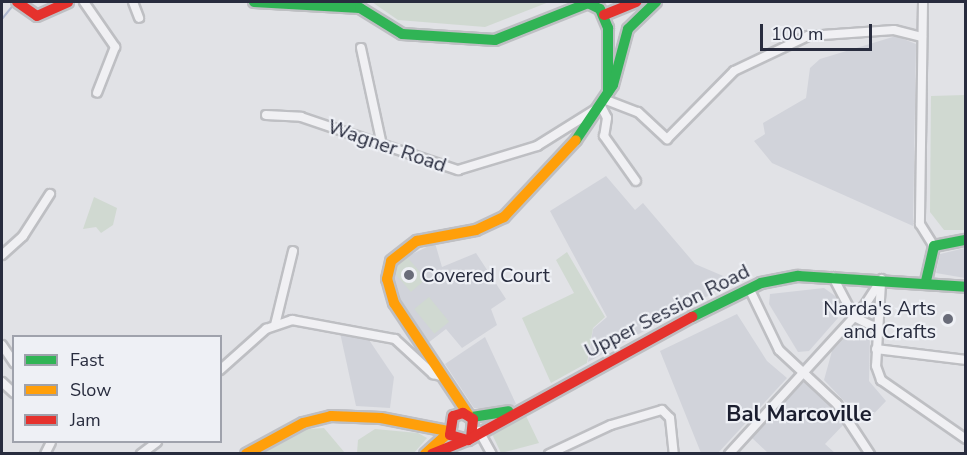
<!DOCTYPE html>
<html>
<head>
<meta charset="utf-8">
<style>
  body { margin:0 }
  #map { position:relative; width:967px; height:455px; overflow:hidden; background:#e1e2e6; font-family:"Nunito Sans",sans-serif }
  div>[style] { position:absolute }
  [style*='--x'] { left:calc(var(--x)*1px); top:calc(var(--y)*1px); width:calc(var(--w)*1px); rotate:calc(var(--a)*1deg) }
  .built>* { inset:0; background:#d1d3da }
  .green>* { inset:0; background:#d0d9d1; transform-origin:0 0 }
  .stream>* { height:2px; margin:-1px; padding:0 1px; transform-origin:1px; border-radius:1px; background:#b0b9d0 }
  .roads { filter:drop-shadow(2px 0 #bebfc3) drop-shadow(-2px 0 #bebfc3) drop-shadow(0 2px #bebfc3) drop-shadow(0 -2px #bebfc3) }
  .street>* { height:8px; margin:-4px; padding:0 4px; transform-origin:4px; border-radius:4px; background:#f0f0f3 }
  .fast>* { height:10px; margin:-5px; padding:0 5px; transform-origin:5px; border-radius:5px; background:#30b455 }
  .slow>* { height:10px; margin:-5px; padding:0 5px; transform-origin:5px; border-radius:5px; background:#ff9f0a }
  .jam>* { height:10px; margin:-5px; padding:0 5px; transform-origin:5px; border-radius:5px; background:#e5322d }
  .dots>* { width:16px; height:16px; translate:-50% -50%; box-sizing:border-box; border:3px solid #eef0f5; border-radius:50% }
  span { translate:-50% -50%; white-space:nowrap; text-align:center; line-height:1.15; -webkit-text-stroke:4.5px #eef0f5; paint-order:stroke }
  .street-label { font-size:20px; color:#282c3e }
  .poi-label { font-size:20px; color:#282c3e }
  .left { translate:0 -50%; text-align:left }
  .right { translate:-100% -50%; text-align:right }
  .quarter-label { font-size:22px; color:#1b1e2f; font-weight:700 }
  .frame { position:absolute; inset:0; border:3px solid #282c3e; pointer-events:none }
  .legend { position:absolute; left:12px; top:335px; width:210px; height:108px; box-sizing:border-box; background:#eef0f5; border:2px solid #9fa2ac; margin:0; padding:8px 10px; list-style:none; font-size:18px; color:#282c3e }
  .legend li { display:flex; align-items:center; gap:12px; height:30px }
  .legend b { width:30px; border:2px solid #9fa2ac }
  .scale { position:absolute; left:760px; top:24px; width:112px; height:27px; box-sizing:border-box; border:3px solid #282c3e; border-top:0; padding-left:8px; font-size:18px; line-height:21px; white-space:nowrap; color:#282c3e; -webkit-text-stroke:4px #eef0f5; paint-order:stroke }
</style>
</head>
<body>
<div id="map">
  <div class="built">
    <div style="clip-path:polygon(896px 36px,916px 44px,913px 226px,772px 163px,754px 141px,765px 134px,763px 123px,806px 98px,810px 68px,820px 59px)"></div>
    <div style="clip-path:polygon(606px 176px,635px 210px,643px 203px,695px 264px,735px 281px,588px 362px,593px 329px,607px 317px,550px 211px)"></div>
    <div style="clip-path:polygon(435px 243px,442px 267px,476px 253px,506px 299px,491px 309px,497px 325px,462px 348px,446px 329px,428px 343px,405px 312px,394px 284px,392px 271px,400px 260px)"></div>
    <div style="clip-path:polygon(965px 248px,965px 278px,936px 273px,940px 254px)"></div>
    <div style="clip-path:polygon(824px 288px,838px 298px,838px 318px,809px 351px,798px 352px,769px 304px,770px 294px)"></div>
    <div style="clip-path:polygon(737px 314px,767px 361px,787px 378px,718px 453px,701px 453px,660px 351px)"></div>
    <div style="clip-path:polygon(339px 328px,363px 331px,394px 377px,390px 408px,356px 406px)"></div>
    <div style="clip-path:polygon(854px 328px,870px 333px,869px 381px,886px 401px,865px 423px,824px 380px,832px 351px)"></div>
    <div style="clip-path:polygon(485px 337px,516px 404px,506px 410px,474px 408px,445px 364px)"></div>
    <div style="clip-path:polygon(805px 381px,847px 421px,825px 444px,835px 453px,768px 453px,751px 437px)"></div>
  </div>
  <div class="green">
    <div style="clip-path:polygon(372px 2px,549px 2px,485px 27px,398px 20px)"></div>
    <div style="clip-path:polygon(965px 95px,965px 230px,944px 230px,930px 212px,931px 96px)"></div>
    <div style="clip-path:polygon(94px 197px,117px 208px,113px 225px,101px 233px,96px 227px,83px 229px)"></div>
    <div style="clip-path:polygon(567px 252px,605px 317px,593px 328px,587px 363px,551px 383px,522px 318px,574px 293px,556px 260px)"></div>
    <div style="left:407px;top:257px;width:29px;height:20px;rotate:49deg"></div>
    <div style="left:429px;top:297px;width:32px;height:19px;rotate:51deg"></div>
    <div style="clip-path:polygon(526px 416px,539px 443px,501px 453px,492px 434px)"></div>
    <div style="clip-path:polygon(324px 428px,345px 453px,262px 454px,296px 430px)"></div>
    <div style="clip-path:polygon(375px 429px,418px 433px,427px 438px,414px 453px,357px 453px,358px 440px)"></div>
  </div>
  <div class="stream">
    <div style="--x:2;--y:19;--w:21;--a:-51"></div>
  </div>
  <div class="roads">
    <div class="street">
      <div style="--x:84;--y:2;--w:55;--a:55.4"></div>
      <div style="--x:115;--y:47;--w:49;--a:111.4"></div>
      <div style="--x:133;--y:2;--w:17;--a:69"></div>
      <div style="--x:923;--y:2;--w:222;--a:90.8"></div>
      <div style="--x:920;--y:224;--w:26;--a:58"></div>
      <div style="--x:361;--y:48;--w:99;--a:77.8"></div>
      <div style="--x:606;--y:100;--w:34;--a:21"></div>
      <div style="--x:638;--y:112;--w:40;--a:43"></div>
      <div style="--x:667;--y:139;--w:95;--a:-45.4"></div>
      <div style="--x:734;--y:71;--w:82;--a:-25.3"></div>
      <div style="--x:808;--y:36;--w:86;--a:-4"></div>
      <div style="--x:894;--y:30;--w:29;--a:14"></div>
      <div style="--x:266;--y:115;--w:35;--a:3"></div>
      <div style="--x:301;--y:117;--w:166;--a:18.7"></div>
      <div style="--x:458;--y:170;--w:83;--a:-16.9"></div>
      <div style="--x:537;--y:146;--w:75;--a:-32"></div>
      <div style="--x:601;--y:106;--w:13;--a:63"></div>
      <div style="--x:607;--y:118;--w:18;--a:99"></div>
      <div style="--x:604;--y:136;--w:55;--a:54.6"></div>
      <div style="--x:2;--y:255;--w:28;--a:-42"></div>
      <div style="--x:23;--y:236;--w:50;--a:-57.3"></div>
      <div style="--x:833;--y:277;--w:45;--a:62.3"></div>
      <div style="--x:854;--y:317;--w:25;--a:26"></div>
      <div style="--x:881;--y:283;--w:83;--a:93.4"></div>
      <div style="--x:876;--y:366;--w:15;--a:70"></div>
      <div style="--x:881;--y:380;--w:103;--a:34.8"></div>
      <div style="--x:749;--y:288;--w:69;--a:64.2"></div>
      <div style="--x:779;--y:350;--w:79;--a:43"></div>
      <div style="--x:837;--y:404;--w:60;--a:56.6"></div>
      <div style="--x:275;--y:325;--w:76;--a:-76.3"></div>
      <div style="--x:2;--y:345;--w:22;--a:56"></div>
      <div style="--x:876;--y:349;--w:91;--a:7"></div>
      <div style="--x:220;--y:370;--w:62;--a:-41.7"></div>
      <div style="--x:266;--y:329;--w:28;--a:-19"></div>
      <div style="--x:292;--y:320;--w:105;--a:10.5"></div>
      <div style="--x:395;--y:339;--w:52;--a:42.6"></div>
      <div style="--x:433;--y:374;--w:11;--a:15"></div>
      <div style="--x:2;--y:382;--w:16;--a:43"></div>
      <div style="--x:479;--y:431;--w:26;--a:61"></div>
      <div style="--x:45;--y:454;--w:13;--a:-63"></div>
      <div style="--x:141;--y:454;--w:20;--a:-37"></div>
      <div style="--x:549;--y:454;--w:68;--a:-25.1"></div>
      <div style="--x:611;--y:425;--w:53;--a:-16.4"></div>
      <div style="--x:662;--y:410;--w:11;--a:45"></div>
      <div style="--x:670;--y:418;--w:36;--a:84"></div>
      <div style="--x:729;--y:454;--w:202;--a:-47.6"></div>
      <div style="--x:865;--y:305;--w:31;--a:-57"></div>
    </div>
    <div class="fast">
      <div style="--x:254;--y:2;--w:106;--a:3.2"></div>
      <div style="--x:360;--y:8;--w:49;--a:31.8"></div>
      <div style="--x:402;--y:34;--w:93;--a:3.7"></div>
      <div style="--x:495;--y:40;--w:100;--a:-21.7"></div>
      <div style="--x:588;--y:3;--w:13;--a:27"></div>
      <div style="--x:600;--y:9;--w:21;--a:67"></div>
      <div style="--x:608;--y:28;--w:64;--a:90"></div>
      <div style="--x:576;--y:140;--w:66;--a:-56.1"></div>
      <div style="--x:613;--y:85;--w:58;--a:-75"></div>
      <div style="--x:628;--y:29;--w:39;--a:-44"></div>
      <div style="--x:926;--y:281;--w:36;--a:-77"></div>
      <div style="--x:934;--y:246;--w:33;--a:-11"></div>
      <div style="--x:692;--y:317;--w:77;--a:-26.2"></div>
      <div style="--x:761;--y:283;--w:38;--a:-11"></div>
      <div style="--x:798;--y:276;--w:168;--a:3.7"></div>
      <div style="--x:472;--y:417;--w:37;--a:-9"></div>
    </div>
    <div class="slow">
      <div style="--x:468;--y:414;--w:133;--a:-123.7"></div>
      <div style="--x:394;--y:303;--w:25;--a:-106"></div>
      <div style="--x:387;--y:279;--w:18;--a:-77"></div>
      <div style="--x:391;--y:261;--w:33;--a:-38"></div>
      <div style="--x:417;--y:241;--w:60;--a:-10.6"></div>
      <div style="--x:476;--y:230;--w:31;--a:-25"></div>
      <div style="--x:504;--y:217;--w:105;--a:-46.9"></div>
      <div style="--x:246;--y:454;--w:65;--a:-28.5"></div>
      <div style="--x:303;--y:423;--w:29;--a:-14"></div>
      <div style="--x:331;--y:416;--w:50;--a:2.3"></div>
      <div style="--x:381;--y:418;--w:68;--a:11"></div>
      <div style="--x:425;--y:454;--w:31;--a:-42"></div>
    </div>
    <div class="jam">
      <div style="--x:17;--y:2;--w:24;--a:35"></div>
      <div style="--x:37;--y:16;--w:34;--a:-24"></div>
      <div style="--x:604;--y:15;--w:35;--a:-22"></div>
      <div style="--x:471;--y:438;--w:19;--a:-84"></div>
      <div style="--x:473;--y:419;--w:12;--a:-149"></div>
      <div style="--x:463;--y:413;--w:10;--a:163"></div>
      <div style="--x:453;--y:416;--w:19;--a:99"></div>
      <div style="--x:450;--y:435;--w:19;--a:16"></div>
      <div style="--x:468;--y:440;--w:256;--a:-28.8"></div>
      <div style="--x:432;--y:454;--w:35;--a:-22"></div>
    </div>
  </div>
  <div class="dots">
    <div style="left:409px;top:275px;background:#696c79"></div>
    <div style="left:948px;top:319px;background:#696c79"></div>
  </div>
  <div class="street-label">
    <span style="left:387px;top:146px;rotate:19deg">Wagner Road</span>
    <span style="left:667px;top:311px;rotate:-27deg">Upper Session Road</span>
  </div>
  <div class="poi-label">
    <span class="left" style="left:421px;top:275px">Covered Court</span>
    <span class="right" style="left:936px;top:320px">Narda's Arts<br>and Crafts</span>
  </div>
  <div class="quarter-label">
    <span style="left:799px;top:415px">Bal Marcoville</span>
  </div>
  <div class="frame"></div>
  <ul class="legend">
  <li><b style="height:8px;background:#30b455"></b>Fast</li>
  <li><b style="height:8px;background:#ff9f0a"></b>Slow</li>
  <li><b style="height:8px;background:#e5322d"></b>Jam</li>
  </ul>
  <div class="scale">100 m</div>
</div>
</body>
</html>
